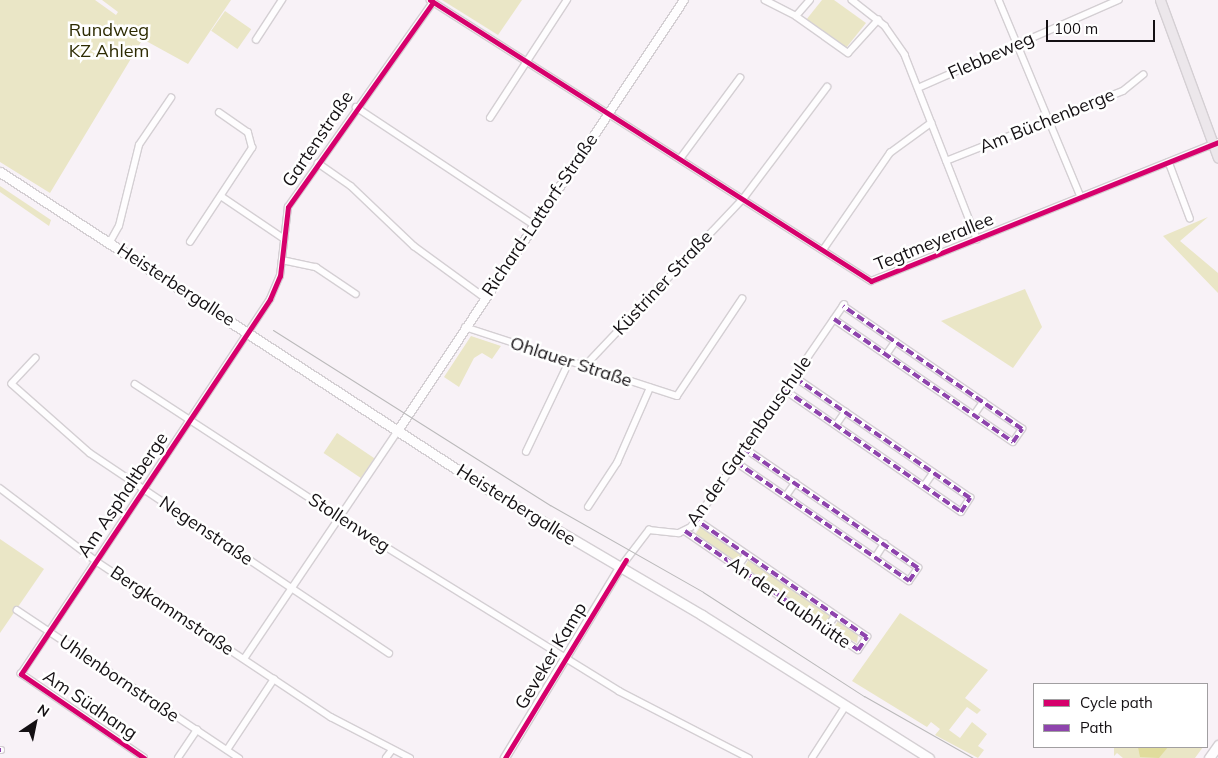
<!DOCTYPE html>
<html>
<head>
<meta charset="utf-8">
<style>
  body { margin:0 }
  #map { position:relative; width:1218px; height:758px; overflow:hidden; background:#f8f2f7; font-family:Mulish,sans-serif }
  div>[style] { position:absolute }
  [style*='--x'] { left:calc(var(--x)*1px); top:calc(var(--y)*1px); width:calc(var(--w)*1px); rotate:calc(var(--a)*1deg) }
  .green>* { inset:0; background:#eae6c6; transform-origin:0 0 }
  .water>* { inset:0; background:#e0dc9c }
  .roads { filter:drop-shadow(1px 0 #d4cfd3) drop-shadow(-1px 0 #d4cfd3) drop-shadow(0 1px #d4cfd3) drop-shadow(0 -1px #d4cfd3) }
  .minor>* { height:5.5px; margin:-2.75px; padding:0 2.75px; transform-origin:2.75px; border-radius:2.75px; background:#fefdfe }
  .tertiary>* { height:8px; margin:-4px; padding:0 4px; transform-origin:4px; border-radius:4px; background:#fefdfe }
  .secondary>* { height:9px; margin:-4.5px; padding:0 4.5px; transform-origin:4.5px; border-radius:4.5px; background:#fefdfe }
  .primary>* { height:9px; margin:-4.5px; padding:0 4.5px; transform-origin:4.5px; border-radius:4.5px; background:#ece7eb }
  .tram>* { height:1px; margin:-0.5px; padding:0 0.5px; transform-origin:0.5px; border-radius:0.5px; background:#bab9ba }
  .quiet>* { height:4px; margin-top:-2px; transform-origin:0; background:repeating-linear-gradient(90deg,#8e44ad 0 8px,transparent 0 12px) }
  .cycleway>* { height:5px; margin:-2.5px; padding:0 2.5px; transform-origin:2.5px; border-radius:2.5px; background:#d6006c }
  span { translate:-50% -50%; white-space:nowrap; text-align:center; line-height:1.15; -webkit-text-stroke:5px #fff; paint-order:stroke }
  .park-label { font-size:18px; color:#2d2b02 }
  .street-label { font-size:18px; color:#141013 }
  .legend { position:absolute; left:1033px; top:683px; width:175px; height:65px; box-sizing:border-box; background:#fff; border:1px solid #a19fa1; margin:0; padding:6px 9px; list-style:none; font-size:15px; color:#141013 }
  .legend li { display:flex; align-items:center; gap:10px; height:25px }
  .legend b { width:25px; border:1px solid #a19fa1 }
  .north { position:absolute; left:10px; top:698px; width:50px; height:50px; -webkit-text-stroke:4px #fff; paint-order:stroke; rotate:34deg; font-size:14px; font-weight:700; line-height:20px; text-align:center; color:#141013 }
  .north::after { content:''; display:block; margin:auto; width:18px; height:22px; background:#141013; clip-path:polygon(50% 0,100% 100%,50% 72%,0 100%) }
  .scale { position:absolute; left:1046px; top:20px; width:109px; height:22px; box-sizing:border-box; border:2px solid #141013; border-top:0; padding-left:6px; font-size:15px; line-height:18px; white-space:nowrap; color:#141013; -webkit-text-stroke:4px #fff; paint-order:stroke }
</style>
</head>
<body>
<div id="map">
  <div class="green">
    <div style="clip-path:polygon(0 0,95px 0,116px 15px,118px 12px,102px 0,231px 0,188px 64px,137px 36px,141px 42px,50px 193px,0 162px)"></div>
    <div style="clip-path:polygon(442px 0,522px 0,498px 35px)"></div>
    <div style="clip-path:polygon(822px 0,834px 0,866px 23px,846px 48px,806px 20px)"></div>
    <div style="left:225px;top:11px;width:32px;height:24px;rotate:35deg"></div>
    <div style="clip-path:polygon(0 186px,51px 220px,49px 226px,0 192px)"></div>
    <div style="clip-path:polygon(1208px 217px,1180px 241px,1218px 273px,1218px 293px,1163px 236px)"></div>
    <div style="clip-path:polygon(1025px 289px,1042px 327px,1013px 368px,941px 321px)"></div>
    <div style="clip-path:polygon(471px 336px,501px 346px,492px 359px,482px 353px,474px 358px,459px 387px,444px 377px)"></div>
    <div style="left:337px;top:433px;width:45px;height:24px;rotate:34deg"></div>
    <div style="left:700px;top:527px;width:50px;height:10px;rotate:33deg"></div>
    <div style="clip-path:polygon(0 539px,44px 569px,0 633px)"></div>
    <div style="clip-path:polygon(749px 559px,831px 615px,827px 624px,743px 569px)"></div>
    <div style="clip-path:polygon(900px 613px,988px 670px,965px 698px,981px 710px,977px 714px,967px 707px,949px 730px,960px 738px,972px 722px,987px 734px,978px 746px,984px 750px,978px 758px,935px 735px,940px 729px,931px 722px,927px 727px,852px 681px)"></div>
    <div style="clip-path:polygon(838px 621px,858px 635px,857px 643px,832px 630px)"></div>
    <div style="clip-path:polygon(1114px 747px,1203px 747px,1195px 758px,1123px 758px,1117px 753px,1114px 756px)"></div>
  </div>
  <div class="water">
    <div style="clip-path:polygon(1138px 747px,1168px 747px,1159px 758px,1140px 757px)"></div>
  </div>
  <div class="roads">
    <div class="minor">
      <div style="--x:430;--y:0;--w:523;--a:32.5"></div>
      <div style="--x:871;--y:281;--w:374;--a:-21.8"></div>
      <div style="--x:765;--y:0;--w:35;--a:27"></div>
      <div style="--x:796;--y:16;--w:21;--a:-49"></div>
      <div style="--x:852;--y:0;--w:42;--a:38.2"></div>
      <div style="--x:885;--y:26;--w:35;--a:55"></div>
      <div style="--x:905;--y:55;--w:198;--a:68.6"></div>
      <div style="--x:999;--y:0;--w:213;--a:67.4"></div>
      <div style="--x:796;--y:16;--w:64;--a:35.4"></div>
      <div style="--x:848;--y:53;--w:45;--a:-47.7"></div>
      <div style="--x:256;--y:40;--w:48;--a:-57"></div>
      <div style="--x:918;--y:88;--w:219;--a:-23.7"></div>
      <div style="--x:356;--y:107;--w:212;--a:33.5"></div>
      <div style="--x:490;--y:118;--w:141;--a:-56.9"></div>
      <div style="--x:680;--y:159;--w:101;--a:-53.5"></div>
      <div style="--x:946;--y:161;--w:190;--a:-21.6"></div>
      <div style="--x:1123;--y:91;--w:26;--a:-39"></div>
      <div style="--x:1169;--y:162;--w:60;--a:69.4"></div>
      <div style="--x:318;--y:163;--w:40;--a:34.9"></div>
      <div style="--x:351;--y:186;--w:87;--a:43.6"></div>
      <div style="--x:414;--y:246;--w:87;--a:36.1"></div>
      <div style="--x:221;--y:196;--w:75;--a:34.1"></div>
      <div style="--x:110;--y:242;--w:18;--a:-61"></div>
      <div style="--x:119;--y:226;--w:83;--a:-76.1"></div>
      <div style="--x:139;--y:145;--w:57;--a:-55.8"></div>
      <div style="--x:190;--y:242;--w:113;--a:-56.6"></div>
      <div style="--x:252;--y:148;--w:16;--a:-105"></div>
      <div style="--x:248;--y:133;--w:35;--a:-145"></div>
      <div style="--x:823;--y:250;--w:118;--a:-55.4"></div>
      <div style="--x:890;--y:153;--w:51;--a:-36.2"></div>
      <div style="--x:282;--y:260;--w:35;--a:12"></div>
      <div style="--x:316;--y:267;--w:48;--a:34"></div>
      <div style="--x:834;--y:319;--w:217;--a:34.5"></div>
      <div style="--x:1013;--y:442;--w:16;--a:-55"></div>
      <div style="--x:1022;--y:429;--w:217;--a:-145.5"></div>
      <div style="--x:465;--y:327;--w:223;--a:18"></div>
      <div style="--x:677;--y:396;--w:117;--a:-56.2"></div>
      <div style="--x:886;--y:355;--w:16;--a:-55"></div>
      <div style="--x:36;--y:358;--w:35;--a:133"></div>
      <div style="--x:12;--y:384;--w:104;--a:41.5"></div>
      <div style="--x:90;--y:453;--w:360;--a:33.8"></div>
      <div style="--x:584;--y:367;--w:231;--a:-46.6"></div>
      <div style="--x:743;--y:199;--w:140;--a:-53.1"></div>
      <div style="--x:135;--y:384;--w:280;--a:33.1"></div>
      <div style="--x:370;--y:537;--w:293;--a:31.7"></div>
      <div style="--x:619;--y:691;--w:146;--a:27.3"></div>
      <div style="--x:785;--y:390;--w:214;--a:34.7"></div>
      <div style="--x:961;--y:512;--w:17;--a:-57"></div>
      <div style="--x:970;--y:498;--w:214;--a:-145.5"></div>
      <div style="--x:974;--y:415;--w:16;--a:-55"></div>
      <div style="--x:836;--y:425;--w:16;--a:-55"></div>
      <div style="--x:526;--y:452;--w:100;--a:-64.5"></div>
      <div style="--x:736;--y:462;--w:210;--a:34.5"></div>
      <div style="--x:909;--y:581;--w:16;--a:-55"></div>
      <div style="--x:918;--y:568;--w:210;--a:-145.5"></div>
      <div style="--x:924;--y:486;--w:16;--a:-55"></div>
      <div style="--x:0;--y:488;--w:121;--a:37.2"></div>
      <div style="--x:96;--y:561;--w:282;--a:33.6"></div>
      <div style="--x:331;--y:717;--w:89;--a:27.4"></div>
      <div style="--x:786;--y:496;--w:16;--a:-55"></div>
      <div style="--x:588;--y:507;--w:53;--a:-56.6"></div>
      <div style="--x:617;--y:463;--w:82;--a:-66.3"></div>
      <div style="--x:685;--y:531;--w:210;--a:34.5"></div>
      <div style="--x:858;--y:650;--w:16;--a:-55"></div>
      <div style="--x:867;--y:637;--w:207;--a:-145.6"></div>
      <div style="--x:875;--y:558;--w:17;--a:-57"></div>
      <div style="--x:620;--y:568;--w:48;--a:-52.7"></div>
      <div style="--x:649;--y:530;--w:30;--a:6"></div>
      <div style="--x:679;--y:533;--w:13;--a:-27"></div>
      <div style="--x:691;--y:527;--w:270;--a:-55.5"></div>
      <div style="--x:737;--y:568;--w:16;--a:-55"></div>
      <div style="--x:17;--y:610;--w:267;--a:33.7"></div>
      <div style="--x:826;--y:629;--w:16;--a:-55"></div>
      <div style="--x:244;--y:659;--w:275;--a:-56"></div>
      <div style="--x:0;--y:750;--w:1;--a:0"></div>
      <div style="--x:227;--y:750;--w:85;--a:-56.5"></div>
      <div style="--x:144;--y:758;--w:149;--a:-145.7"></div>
      <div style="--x:21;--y:674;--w:450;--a:-56.4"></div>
      <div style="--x:270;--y:299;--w:25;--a:-67"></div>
      <div style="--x:280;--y:276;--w:69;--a:-83.4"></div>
      <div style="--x:288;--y:207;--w:251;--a:-54.7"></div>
      <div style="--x:178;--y:758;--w:34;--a:-56"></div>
      <div style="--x:386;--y:758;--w:10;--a:-53"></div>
      <div style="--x:812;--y:758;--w:61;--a:-57.1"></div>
    </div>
    <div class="tertiary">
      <div style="--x:398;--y:431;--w:517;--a:-56.43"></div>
      <div style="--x:505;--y:758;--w:222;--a:-58.8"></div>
    </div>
    <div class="secondary">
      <div style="--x:0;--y:172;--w:577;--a:33.06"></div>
      <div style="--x:484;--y:487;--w:253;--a:30.4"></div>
      <div style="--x:702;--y:615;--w:268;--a:32.2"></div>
      <div style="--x:1209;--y:758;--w:16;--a:-55"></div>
    </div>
    <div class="primary">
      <div style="--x:1160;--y:0;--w:168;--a:69.8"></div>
    </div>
  </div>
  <div class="tram">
    <div style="--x:273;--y:330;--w:328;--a:32.3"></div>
    <div style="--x:550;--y:505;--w:176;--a:29.6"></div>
    <div style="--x:703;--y:592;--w:192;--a:32.9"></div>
    <div style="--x:864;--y:696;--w:125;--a:29.6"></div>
  </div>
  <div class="quiet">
    <div style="--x:834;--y:319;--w:217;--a:34.5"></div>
    <div style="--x:1013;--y:442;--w:16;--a:-55"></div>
    <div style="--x:1022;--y:429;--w:217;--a:-145.5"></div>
    <div style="--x:785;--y:390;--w:214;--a:34.7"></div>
    <div style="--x:961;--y:512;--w:17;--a:-57"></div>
    <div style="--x:970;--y:498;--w:214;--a:-145.5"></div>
    <div style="--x:736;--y:462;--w:210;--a:34.5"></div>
    <div style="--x:909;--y:581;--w:16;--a:-55"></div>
    <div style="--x:918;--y:568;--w:210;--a:-145.5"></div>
    <div style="--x:685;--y:531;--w:210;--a:34.5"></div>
    <div style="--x:858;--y:650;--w:16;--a:-55"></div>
    <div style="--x:867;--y:637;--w:207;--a:-145.6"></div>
    <div style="--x:0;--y:750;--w:1;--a:0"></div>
  </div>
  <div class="cycleway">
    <div style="--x:430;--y:0;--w:523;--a:32.5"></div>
    <div style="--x:871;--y:281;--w:374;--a:-21.8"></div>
    <div style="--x:144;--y:758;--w:149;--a:-145.7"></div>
    <div style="--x:21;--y:674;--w:450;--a:-56.4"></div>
    <div style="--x:270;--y:299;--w:25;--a:-67"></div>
    <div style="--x:280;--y:276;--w:69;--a:-83.4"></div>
    <div style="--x:288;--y:207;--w:251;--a:-54.7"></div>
    <div style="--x:505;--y:758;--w:232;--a:-58.6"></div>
  </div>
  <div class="park-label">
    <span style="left:109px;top:41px">Rundweg<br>KZ Ahlem</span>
  </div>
  <div class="street-label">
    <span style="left:991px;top:56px;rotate:-24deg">Flebbeweg</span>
    <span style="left:1047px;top:121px;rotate:-22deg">Am Büchenberge</span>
    <span style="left:318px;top:139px;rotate:-56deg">Gartenstraße</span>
    <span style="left:540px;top:215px;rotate:-56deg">Richard-Lattorf-Straße</span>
    <span style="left:934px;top:242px;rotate:-22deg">Tegtmeyerallee</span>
    <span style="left:663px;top:283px;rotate:-47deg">Küstriner Straße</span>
    <span style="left:176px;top:285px;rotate:33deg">Heisterbergallee</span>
    <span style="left:571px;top:362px;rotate:18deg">Ohlauer Straße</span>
    <span style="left:749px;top:441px;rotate:-55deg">An der Gartenbauschule</span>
    <span style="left:123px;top:495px;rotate:-56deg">Am Asphaltberge</span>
    <span style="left:516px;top:505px;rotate:32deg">Heisterbergallee</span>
    <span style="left:349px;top:523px;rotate:33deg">Stollenweg</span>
    <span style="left:206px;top:531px;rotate:34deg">Negenstraße</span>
    <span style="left:789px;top:603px;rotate:35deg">An der Laubhütte</span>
    <span style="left:172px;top:611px;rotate:34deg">Bergkammstraße</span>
    <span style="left:551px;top:656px;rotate:-59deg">Geveker Kamp</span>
    <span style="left:119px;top:679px;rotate:34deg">Uhlenbornstraße</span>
    <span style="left:90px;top:705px;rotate:34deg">Am Südhang</span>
  </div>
  <ul class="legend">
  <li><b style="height:6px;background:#d6006c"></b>Cycle path</li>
  <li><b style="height:6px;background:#8e44ad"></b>Path</li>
  </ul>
  <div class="north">N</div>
  <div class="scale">100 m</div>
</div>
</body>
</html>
